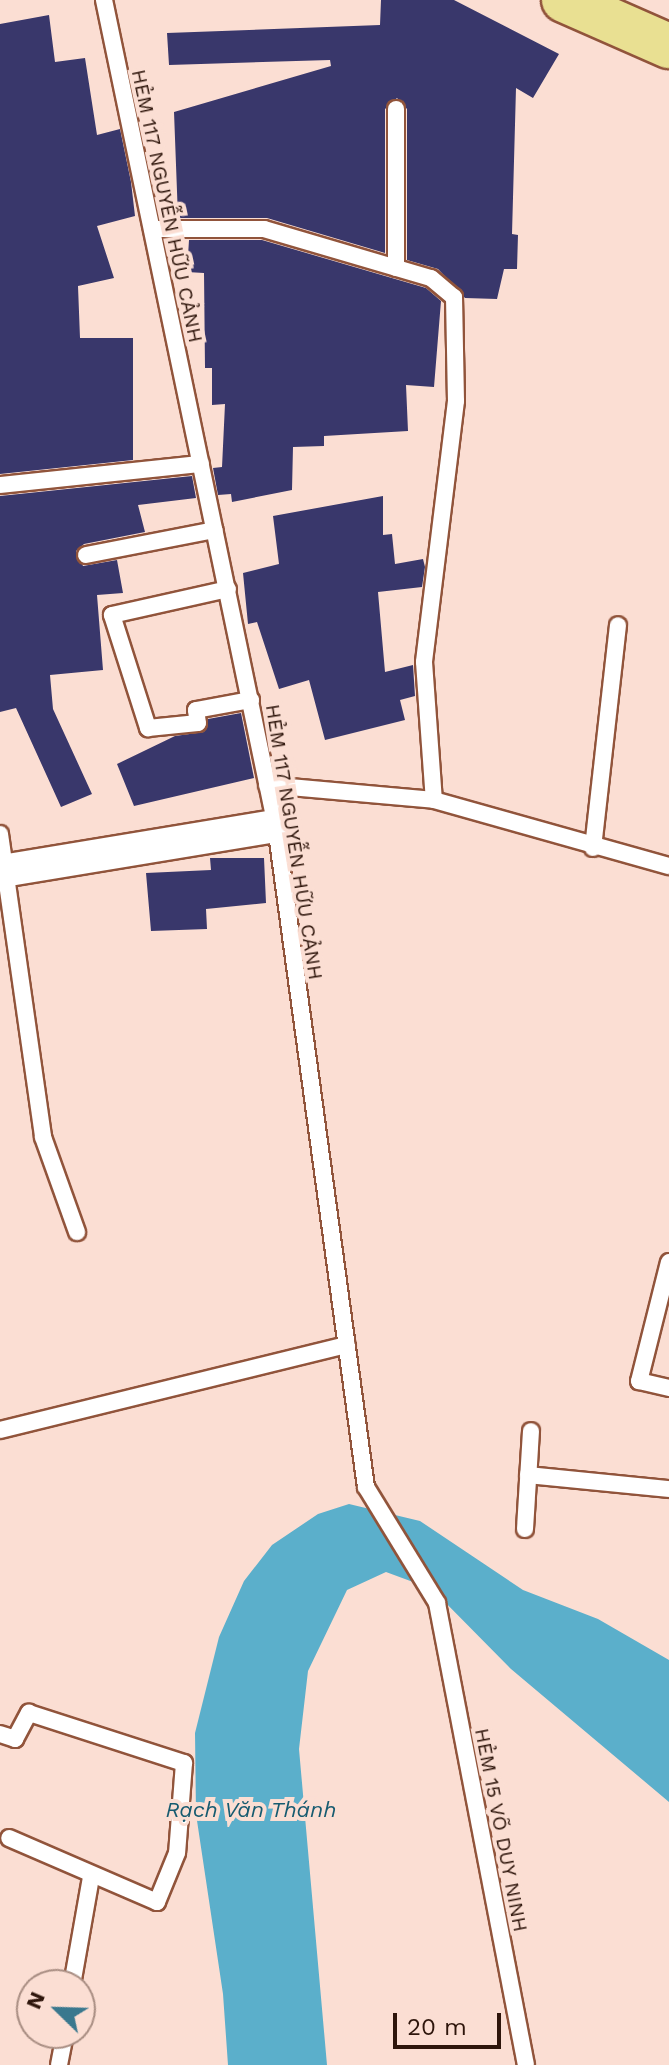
<!DOCTYPE html>
<html>
<head>
<meta charset="utf-8">
<style>
  body { margin:0 }
  #map { position:relative; width:669px; height:2065px; overflow:hidden; background:#fbded3; font-family:"Work Sans",sans-serif }
  div>[style] { position:absolute }
  [style*='--x'] { left:calc(var(--x)*1px); top:calc(var(--y)*1px); width:calc(var(--w)*1px); rotate:calc(var(--a)*1deg) }
  .water>* { inset:0; background:#5bafcb }
  .building>* { inset:0; background:#39376b }
  .roads { filter:drop-shadow(2px 0 #91543b) drop-shadow(-2px 0 #91543b) drop-shadow(0 2px #91543b) drop-shadow(0 -2px #91543b) }
  .service>* { height:16px; margin:-8px; padding:0 8px; transform-origin:8px; border-radius:8px; background:#fff }
  .minor>* { height:32px; margin:-16px; padding:0 16px; transform-origin:16px; border-radius:16px; background:#fff }
  .primary>* { height:44px; margin:-22px; padding:0 22px; transform-origin:22px; border-radius:22px; background:#e9e092 }
  span { translate:-50% -50%; white-space:nowrap; text-align:center; line-height:1.15; -webkit-text-stroke:8px #fbded3; paint-order:stroke }
  .street-label { font-size:20px; color:#2e150b }
  .water-label { font-size:22px; color:#175b70; font-style:italic }
  .north { position:absolute; left:16px; top:1969px; width:80px; height:80px; box-sizing:border-box; background:#fbded3; border:2px solid #a98e83; border-radius:50%; rotate:293deg; font-size:22px; font-weight:700; line-height:32px; text-align:center; color:#2e150b }
  .north::after { content:''; display:block; margin:auto; width:28px; height:36px; background:#3a788e; clip-path:polygon(50% 0,100% 100%,50% 72%,0 100%) }
  .scale { position:absolute; left:393px; top:2013px; width:108px; height:36px; box-sizing:border-box; border:4px solid #2e150b; border-top:0; padding-left:10px; font-size:24px; line-height:28px; white-space:nowrap; color:#2e150b; -webkit-text-stroke:6px #fbded3; paint-order:stroke }
</style>
</head>
<body>
<div id="map">
  <div class="water">
    <div style="clip-path:polygon(349px 1504px,420px 1521px,523px 1590px,598px 1619px,669px 1660px,669px 1802px,511px 1669px,432px 1589px,386px 1572px,347px 1590px,308px 1671px,299px 1749px,327px 2065px,228px 2065px,223px 1994px,196px 1814px,195px 1733px,219px 1637px,244px 1581px,272px 1545px,318px 1514px)"></div>
  </div>
  <div class="building">
    <div style="clip-path:polygon(381px 0,454px 0,559px 54px,533px 98px,516px 88px,512px 234px,518px 235px,517px 269px,504px 269px,497px 299px,465px 298px,438px 269px,407px 260px,407px 109px,397px 98px,385px 109px,385px 253px,267px 218px,178px 218px,174px 112px,331px 66px,330px 60px,169px 65px,167px 33px,380px 25px)"></div>
    <div style="clip-path:polygon(49px 15px,55px 62px,85px 58px,97px 135px,120px 129px,131px 182px,135px 216px,97px 226px,114px 278px,78px 286px,80px 338px,133px 338px,133px 460px,0 474px,0 24px)"></div>
    <div style="clip-path:polygon(189px 240px,262px 240px,426px 288px,441px 301px,434px 387px,406px 385px,408px 431px,324px 436px,324px 446px,293px 447px,292px 490px,232px 502px,231px 494px,218px 495px,213px 468px,222px 467px,225px 404px,212px 405px,212px 368px,205px 368px,204px 273px,187px 272px)"></div>
    <div style="clip-path:polygon(192px 476px,196px 498px,138px 505px,145px 532px,84px 544px,76px 551px,83px 566px,117px 560px,123px 593px,97px 595px,103px 670px,50px 675px,53px 709px,92px 794px,61px 807px,16px 708px,0 712px,0 496px)"></div>
    <div style="clip-path:polygon(383px 496px,383px 535px,392px 534px,395px 564px,423px 559px,425px 567px,422px 587px,378px 592px,385px 672px,413px 665px,415px 696px,400px 700px,405px 720px,325px 740px,309px 680px,279px 689px,257px 622px,248px 624px,243px 573px,279px 564px,273px 516px)"></div>
    <div style="clip-path:polygon(241px 713px,254px 778px,134px 806px,117px 764px,175px 736px,204px 732px,208px 719px)"></div>
    <div style="clip-path:polygon(210px 858px,264px 858px,266px 903px,206px 909px,207px 929px,151px 931px,146px 873px,211px 870px)"></div>
  </div>
  <div class="roads">
    <div class="service">
      <div style="--x:104;--y:0;--w:844;--a:78.24"></div>
      <div style="--x:276;--y:826;--w:667;--a:82.25"></div>
      <div style="--x:366;--y:1487;--w:136;--a:58.5"></div>
      <div style="--x:437;--y:1603;--w:470;--a:79.1"></div>
      <div style="--x:396;--y:109;--w:159;--a:90"></div>
      <div style="--x:152;--y:229;--w:112;--a:0"></div>
      <div style="--x:264;--y:229;--w:174;--a:16.4"></div>
      <div style="--x:431;--y:278;--w:30;--a:40"></div>
      <div style="--x:454;--y:297;--w:104;--a:88.9"></div>
      <div style="--x:456;--y:401;--w:263;--a:97"></div>
      <div style="--x:424;--y:662;--w:138;--a:85.9"></div>
      <div style="--x:0;--y:485;--w:202;--a:-6"></div>
      <div style="--x:86;--y:555;--w:131;--a:-11"></div>
      <div style="--x:228;--y:589;--w:119;--a:167.4"></div>
      <div style="--x:112;--y:615;--w:119;--a:72.3"></div>
      <div style="--x:148;--y:728;--w:50;--a:-5.7"></div>
      <div style="--x:198;--y:723;--w:13;--a:-99"></div>
      <div style="--x:196;--y:710;--w:56;--a:-10.3"></div>
      <div style="--x:267;--y:785;--w:168;--a:5.1"></div>
      <div style="--x:434;--y:800;--w:244;--a:15.7"></div>
      <div style="--x:0;--y:834;--w:306;--a:81.9"></div>
      <div style="--x:43;--y:1137;--w:101;--a:70.3"></div>
      <div style="--x:593;--y:848;--w:224;--a:-83.6"></div>
      <div style="--x:669;--y:1262;--w:123;--a:104.1"></div>
      <div style="--x:639;--y:1381;--w:31;--a:13"></div>
      <div style="--x:0;--y:1430;--w:357;--a:-13.8"></div>
      <div style="--x:528;--y:1475;--w:142;--a:5.7"></div>
      <div style="--x:525;--y:1529;--w:98;--a:-86.5"></div>
      <div style="--x:0;--y:1734;--w:16;--a:18"></div>
      <div style="--x:15;--y:1739;--w:30;--a:-62"></div>
      <div style="--x:29;--y:1713;--w:163;--a:17.9"></div>
      <div style="--x:184;--y:1763;--w:90;--a:94.4"></div>
      <div style="--x:177;--y:1853;--w:53;--a:112.2"></div>
      <div style="--x:157;--y:1902;--w:161;--a:-156.6"></div>
      <div style="--x:72;--y:1985;--w:110;--a:-80"></div>
      <div style="--x:59;--y:2065;--w:33;--a:-79"></div>
    </div>
    <div class="minor">
      <div style="--x:9;--y:870;--w:271;--a:-9.4"></div>
    </div>
    <div class="primary">
      <div style="--x:564;--y:0;--w:115;--a:23.7"></div>
    </div>
  </div>
  <div class="street-label">
    <span style="left:167px;top:206px;rotate:78deg">HẺM 117 NGUYỄN HỮU CẢNH</span>
    <span style="left:294px;top:842px;rotate:81deg">HẺM 117 NGUYỄN HỮU CẢNH</span>
    <span style="left:501px;top:1830px;rotate:79deg">HẺM 15 VÕ DUY NINH</span>
  </div>
  <div class="water-label">
    <span style="left:251px;top:1810px">Rạch Văn Thánh</span>
  </div>
  <div class="north">N</div>
  <div class="scale">20 m</div>
</div>
</body>
</html>
